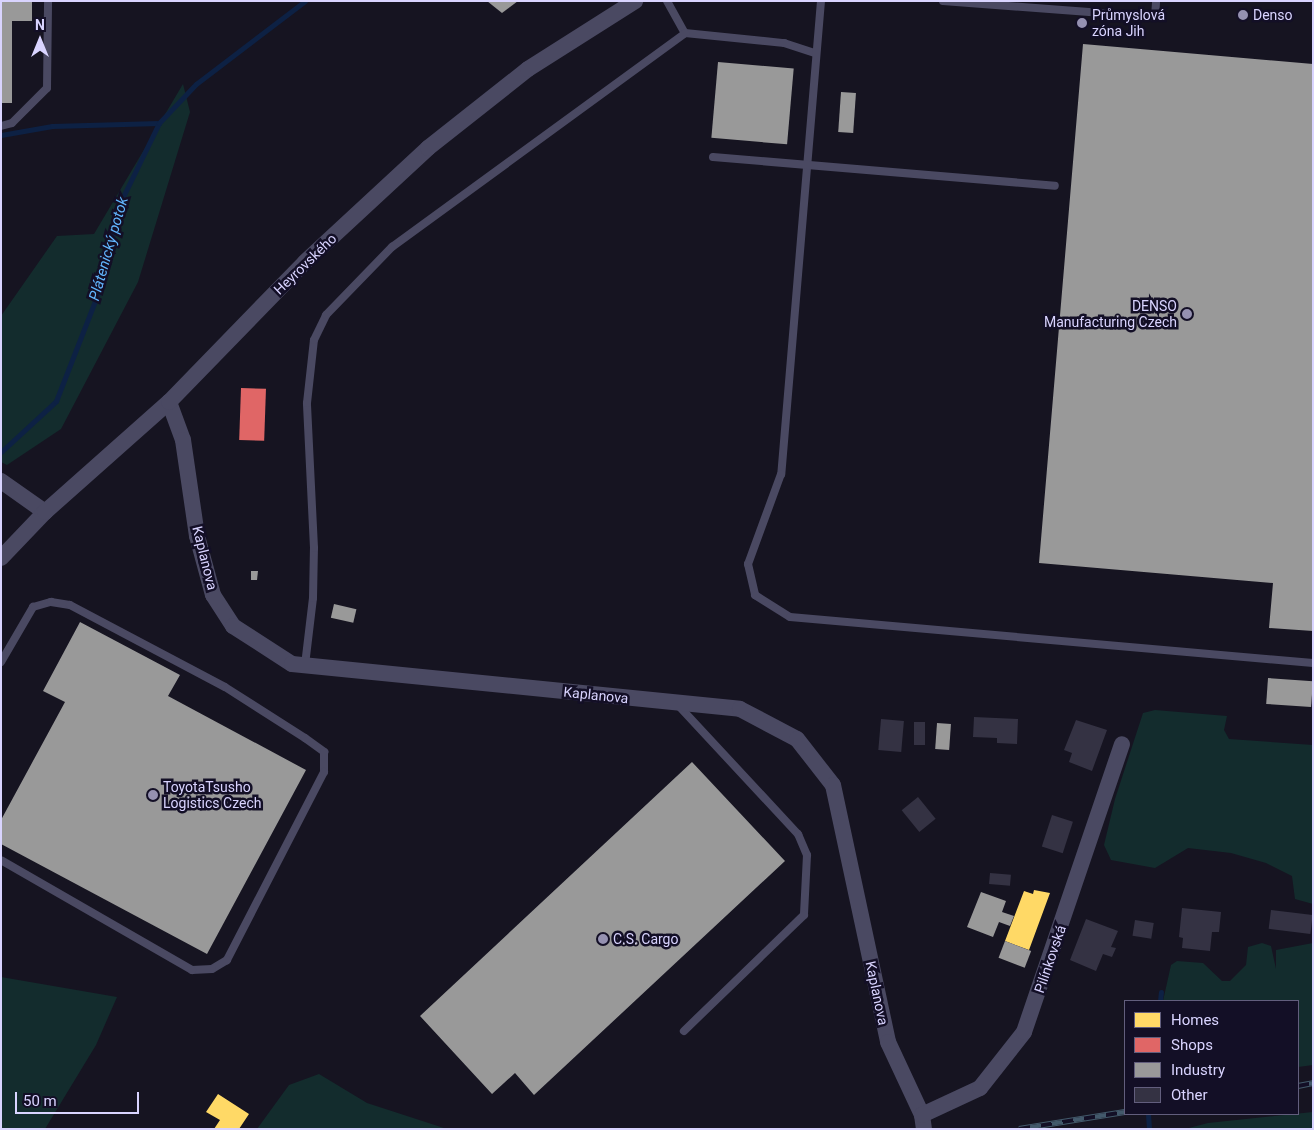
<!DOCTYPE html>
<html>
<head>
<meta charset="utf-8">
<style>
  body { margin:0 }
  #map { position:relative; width:1314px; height:1130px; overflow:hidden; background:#161421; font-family:Roboto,sans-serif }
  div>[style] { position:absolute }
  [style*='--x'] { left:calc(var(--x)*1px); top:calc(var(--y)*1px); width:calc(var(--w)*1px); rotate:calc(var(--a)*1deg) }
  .green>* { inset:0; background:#132c2d }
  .homes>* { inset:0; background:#ffd966 }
  .shops>* { inset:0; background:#e06666; transform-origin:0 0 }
  .industry>* { inset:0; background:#999; transform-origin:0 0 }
  .stream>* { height:5px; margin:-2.5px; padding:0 2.5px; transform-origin:2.5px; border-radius:2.5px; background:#0d2144 }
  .building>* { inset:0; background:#343243; transform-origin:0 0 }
  .service>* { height:8px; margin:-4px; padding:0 4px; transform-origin:4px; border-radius:4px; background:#4a4962 }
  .minor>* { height:16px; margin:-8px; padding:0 8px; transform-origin:8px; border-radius:8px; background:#4a4962 }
  .rail>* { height:5.5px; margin-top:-2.75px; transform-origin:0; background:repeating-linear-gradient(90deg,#130f26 0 11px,#43596b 0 22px); box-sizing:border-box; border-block:1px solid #43596b }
  .dots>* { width:14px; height:14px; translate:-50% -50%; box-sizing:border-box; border:2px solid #130f26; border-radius:50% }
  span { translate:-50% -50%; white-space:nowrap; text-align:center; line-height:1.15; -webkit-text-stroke:5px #130f26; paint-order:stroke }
  .poi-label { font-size:14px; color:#d9d4ff }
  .left { translate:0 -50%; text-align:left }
  .right { translate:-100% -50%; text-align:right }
  .street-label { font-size:14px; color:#d9d4ff }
  .water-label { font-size:15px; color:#62b6ff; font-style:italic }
  .frame { position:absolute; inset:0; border:2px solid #d9d4ff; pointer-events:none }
  .legend { position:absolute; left:1124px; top:1000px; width:175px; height:115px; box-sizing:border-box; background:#130f26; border:1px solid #625e7d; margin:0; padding:6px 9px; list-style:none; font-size:15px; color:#d9d4ff }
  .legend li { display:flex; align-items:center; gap:10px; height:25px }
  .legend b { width:25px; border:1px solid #625e7d }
  .north { position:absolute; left:15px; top:15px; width:50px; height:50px; -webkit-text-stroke:4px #130f26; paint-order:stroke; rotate:0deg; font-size:14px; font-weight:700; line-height:20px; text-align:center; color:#d9d4ff }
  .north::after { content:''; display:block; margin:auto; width:18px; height:22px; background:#d9d4ff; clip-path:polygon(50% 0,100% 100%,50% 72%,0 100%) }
  .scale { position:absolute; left:15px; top:1092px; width:124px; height:22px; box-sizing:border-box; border:2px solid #d9d4ff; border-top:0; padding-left:6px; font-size:15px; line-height:18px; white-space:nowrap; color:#d9d4ff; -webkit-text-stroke:4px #130f26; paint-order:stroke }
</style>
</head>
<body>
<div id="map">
  <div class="green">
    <div style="clip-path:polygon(183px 84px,190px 112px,138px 282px,61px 429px,7px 465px,1px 462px,1px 316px,57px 236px,94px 234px)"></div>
    <div style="clip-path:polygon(1155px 710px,1227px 716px,1224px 730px,1229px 739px,1313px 745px,1313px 904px,1295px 899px,1292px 876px,1266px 863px,1231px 853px,1188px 848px,1155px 868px,1111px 860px,1104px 845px,1115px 799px,1143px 713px)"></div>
    <div style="clip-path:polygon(1262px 943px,1271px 946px,1276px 969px,1276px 950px,1313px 943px,1313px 1065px,1298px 1067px,1298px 1001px,1163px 1001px,1171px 965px,1177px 961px,1203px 963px,1222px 981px,1230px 981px,1246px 965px,1248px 947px)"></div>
    <div style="clip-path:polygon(1px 977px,117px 997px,96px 1045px,45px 1129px,1px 1129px)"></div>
    <div style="clip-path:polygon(319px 1074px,367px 1103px,447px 1129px,257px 1129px,289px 1085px)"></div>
    <div style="clip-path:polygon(1313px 1112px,1313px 1129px,1185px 1129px,1208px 1123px)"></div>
  </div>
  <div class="homes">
    <div style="clip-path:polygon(1034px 890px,1050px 893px,1029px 950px,1005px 941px,1024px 891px,1033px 894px)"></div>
    <div style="clip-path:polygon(218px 1094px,249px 1114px,239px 1129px,214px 1129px,220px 1120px,206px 1112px)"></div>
  </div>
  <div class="shops">
    <div style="left:241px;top:388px;width:25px;height:52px;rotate:2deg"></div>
  </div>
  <div class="industry">
    <div style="clip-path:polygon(1px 1px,32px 1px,32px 21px,12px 21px,12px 103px,1px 103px)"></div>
    <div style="clip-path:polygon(487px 1px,518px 1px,502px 13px)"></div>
    <div style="clip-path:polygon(1083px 44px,1313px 64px,1313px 631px,1269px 628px,1273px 583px,1039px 563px)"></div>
    <div style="left:718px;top:62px;width:76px;height:76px;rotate:5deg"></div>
    <div style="left:841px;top:92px;width:15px;height:40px;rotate:4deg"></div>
    <div style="clip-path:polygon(251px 571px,258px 571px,257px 580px,251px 580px)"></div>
    <div style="left:334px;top:604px;width:23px;height:14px;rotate:13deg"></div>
    <div style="clip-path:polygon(80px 622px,180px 675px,168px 696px,306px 770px,207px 954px,1px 844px,1px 820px,65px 702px,43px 691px)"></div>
    <div style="left:1268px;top:678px;width:45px;height:26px;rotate:4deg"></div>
    <div style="left:937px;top:723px;width:14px;height:26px;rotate:4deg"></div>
    <div style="clip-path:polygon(692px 762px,785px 861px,534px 1095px,515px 1073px,492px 1094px,420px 1016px)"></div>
    <div style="clip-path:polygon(981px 892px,1006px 901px,1002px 912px,1014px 916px,1010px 926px,999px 922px,993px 937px,967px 927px)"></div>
    <div style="left:1005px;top:941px;width:28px;height:18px;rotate:21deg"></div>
  </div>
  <div class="stream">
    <div style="--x:1;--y:135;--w:52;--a:-10"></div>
    <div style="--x:52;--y:126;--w:107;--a:-1.6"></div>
    <div style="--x:1;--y:452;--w:75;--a:-42.8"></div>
    <div style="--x:56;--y:401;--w:127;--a:-68.7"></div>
    <div style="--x:102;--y:283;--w:80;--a:-77.7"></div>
    <div style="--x:119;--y:205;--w:91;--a:-64"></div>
    <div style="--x:159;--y:123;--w:54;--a:-46.5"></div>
    <div style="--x:196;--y:84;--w:137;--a:-37.3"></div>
    <div style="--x:1160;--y:1001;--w:9;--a:-84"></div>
    <div style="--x:1148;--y:1114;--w:15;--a:86"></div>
  </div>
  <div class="building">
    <div style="clip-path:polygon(974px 717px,1018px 719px,1017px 744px,997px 743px,997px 738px,973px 737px)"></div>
    <div style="left:881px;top:719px;width:23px;height:31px;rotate:5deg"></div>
    <div style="clip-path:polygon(1076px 720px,1107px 730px,1092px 771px,1069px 762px,1072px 753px,1064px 750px)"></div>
    <div style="left:914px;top:722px;width:11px;height:23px"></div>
    <div style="left:918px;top:797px;width:28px;height:21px;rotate:51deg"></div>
    <div style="left:1052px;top:815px;width:22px;height:33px;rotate:18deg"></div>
    <div style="left:990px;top:873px;width:21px;height:11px;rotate:5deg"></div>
    <div style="clip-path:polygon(1182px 908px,1221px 912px,1219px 932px,1212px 932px,1210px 951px,1182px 948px,1183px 938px,1179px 937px)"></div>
    <div style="left:1271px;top:910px;width:42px;height:19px;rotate:7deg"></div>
    <div style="clip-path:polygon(1086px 919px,1118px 931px,1111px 947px,1116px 948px,1112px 957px,1103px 954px,1096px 971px,1070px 960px)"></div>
    <div style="left:1135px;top:920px;width:19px;height:16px;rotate:9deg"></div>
  </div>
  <div class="service">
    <div style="--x:667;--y:1;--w:37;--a:61"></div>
    <div style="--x:685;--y:33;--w:100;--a:5.8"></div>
    <div style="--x:784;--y:43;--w:33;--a:18"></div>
    <div style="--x:821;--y:1;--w:475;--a:94.8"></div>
    <div style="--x:781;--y:474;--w:96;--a:110.1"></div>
    <div style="--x:748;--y:564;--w:32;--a:77"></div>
    <div style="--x:755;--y:595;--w:41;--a:32.2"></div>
    <div style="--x:790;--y:617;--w:525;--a:5.03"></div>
    <div style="--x:943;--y:1;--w:213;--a:4.3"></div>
    <div style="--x:1155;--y:17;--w:16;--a:-86"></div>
    <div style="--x:1;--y:126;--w:11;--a:-15"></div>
    <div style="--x:12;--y:123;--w:49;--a:-45"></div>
    <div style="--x:47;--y:88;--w:87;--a:-89.3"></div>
    <div style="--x:713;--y:157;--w:343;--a:4.8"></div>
    <div style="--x:1;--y:662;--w:64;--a:-59.8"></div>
    <div style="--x:33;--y:607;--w:19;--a:-16"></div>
    <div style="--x:51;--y:602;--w:19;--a:9"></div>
    <div style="--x:70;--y:605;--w:175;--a:27.9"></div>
    <div style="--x:225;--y:687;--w:95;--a:32.5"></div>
    <div style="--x:305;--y:738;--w:24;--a:36"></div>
    <div style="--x:324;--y:752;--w:20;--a:90"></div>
    <div style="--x:324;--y:772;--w:212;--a:117.3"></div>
    <div style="--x:227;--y:960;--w:17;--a:149"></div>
    <div style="--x:212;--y:969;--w:20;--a:177"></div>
    <div style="--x:192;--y:970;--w:220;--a:-150.1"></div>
    <div style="--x:305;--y:665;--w:67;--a:-83.2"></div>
    <div style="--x:313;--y:598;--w:50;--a:-88.9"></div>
    <div style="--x:314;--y:548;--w:145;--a:-92.8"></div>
    <div style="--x:307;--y:403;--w:63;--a:-83.7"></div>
    <div style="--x:314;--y:340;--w:28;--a:-64"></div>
    <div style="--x:326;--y:315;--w:95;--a:-45.9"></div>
    <div style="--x:392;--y:247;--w:363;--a:-36.1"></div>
    <div style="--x:677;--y:704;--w:178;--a:47.1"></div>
    <div style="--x:798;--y:834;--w:23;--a:67"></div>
    <div style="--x:807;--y:855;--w:60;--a:92.9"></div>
    <div style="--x:804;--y:915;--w:167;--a:136"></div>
  </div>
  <div class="minor">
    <div style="--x:169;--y:402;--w:40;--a:69.8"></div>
    <div style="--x:183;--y:440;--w:97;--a:81.7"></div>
    <div style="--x:197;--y:536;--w:61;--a:74.8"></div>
    <div style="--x:213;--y:595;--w:37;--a:57"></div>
    <div style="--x:233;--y:626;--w:70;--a:32.8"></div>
    <div style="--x:292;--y:664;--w:450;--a:5.7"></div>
    <div style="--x:740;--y:709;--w:64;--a:27.8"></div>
    <div style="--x:797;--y:739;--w:58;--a:52"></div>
    <div style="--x:833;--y:785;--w:263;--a:77.9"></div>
    <div style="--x:888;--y:1042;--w:81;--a:65"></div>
    <div style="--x:922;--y:1115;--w:14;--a:82"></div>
    <div style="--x:1;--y:481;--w:54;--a:35.2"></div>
    <div style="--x:1;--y:558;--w:64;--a:-46.3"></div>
    <div style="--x:45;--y:512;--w:166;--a:-41.6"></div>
    <div style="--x:169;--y:402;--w:195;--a:-45.8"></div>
    <div style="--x:305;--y:262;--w:168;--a:-42.8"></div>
    <div style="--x:428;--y:148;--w:127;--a:-38.3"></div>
    <div style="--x:528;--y:69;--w:127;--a:-32.4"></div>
    <div style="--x:922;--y:1115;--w:64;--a:-25"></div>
    <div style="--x:980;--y:1088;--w:71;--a:-51.8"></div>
    <div style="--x:1024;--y:1032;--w:304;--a:-71.2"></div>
  </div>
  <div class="rail">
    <div style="--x:1298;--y:1086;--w:15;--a:-11"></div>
    <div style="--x:1019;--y:1129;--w:107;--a:-9.1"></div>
  </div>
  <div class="dots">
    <div style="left:1243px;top:15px;background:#9591b1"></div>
    <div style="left:1082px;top:23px;background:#9591b1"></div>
    <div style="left:1187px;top:314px;background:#9591b1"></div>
    <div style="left:153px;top:795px;background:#9591b1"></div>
    <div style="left:603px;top:939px;background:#9591b1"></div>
  </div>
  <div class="poi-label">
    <span class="left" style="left:1092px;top:23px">Průmyslová<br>zóna Jih</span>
    <span class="left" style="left:1253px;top:15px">Denso</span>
    <span class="right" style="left:1177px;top:314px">DENSO<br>Manufacturing Czech</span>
    <span class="left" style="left:163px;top:795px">ToyotaTsusho<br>Logistics Czech</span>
    <span class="left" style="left:613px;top:939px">C.S. Cargo</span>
  </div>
  <div class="street-label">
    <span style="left:305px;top:264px;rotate:-44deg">Heyrovského</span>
    <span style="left:205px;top:558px;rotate:76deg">Kaplanova</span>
    <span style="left:596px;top:695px;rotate:6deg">Kaplanova</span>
    <span style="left:1050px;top:959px;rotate:-71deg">Pilínkovská</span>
    <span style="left:877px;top:993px;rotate:78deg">Kaplanova</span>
  </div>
  <div class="water-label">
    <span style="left:109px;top:249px;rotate:-74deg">Plátenický potok</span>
  </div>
  <div class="frame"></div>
  <ul class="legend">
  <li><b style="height:14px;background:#ffd966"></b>Homes</li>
  <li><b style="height:14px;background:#e06666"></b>Shops</li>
  <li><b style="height:14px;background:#999"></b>Industry</li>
  <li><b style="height:14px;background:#343243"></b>Other</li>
  </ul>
  <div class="north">N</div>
  <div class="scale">50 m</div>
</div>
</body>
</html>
